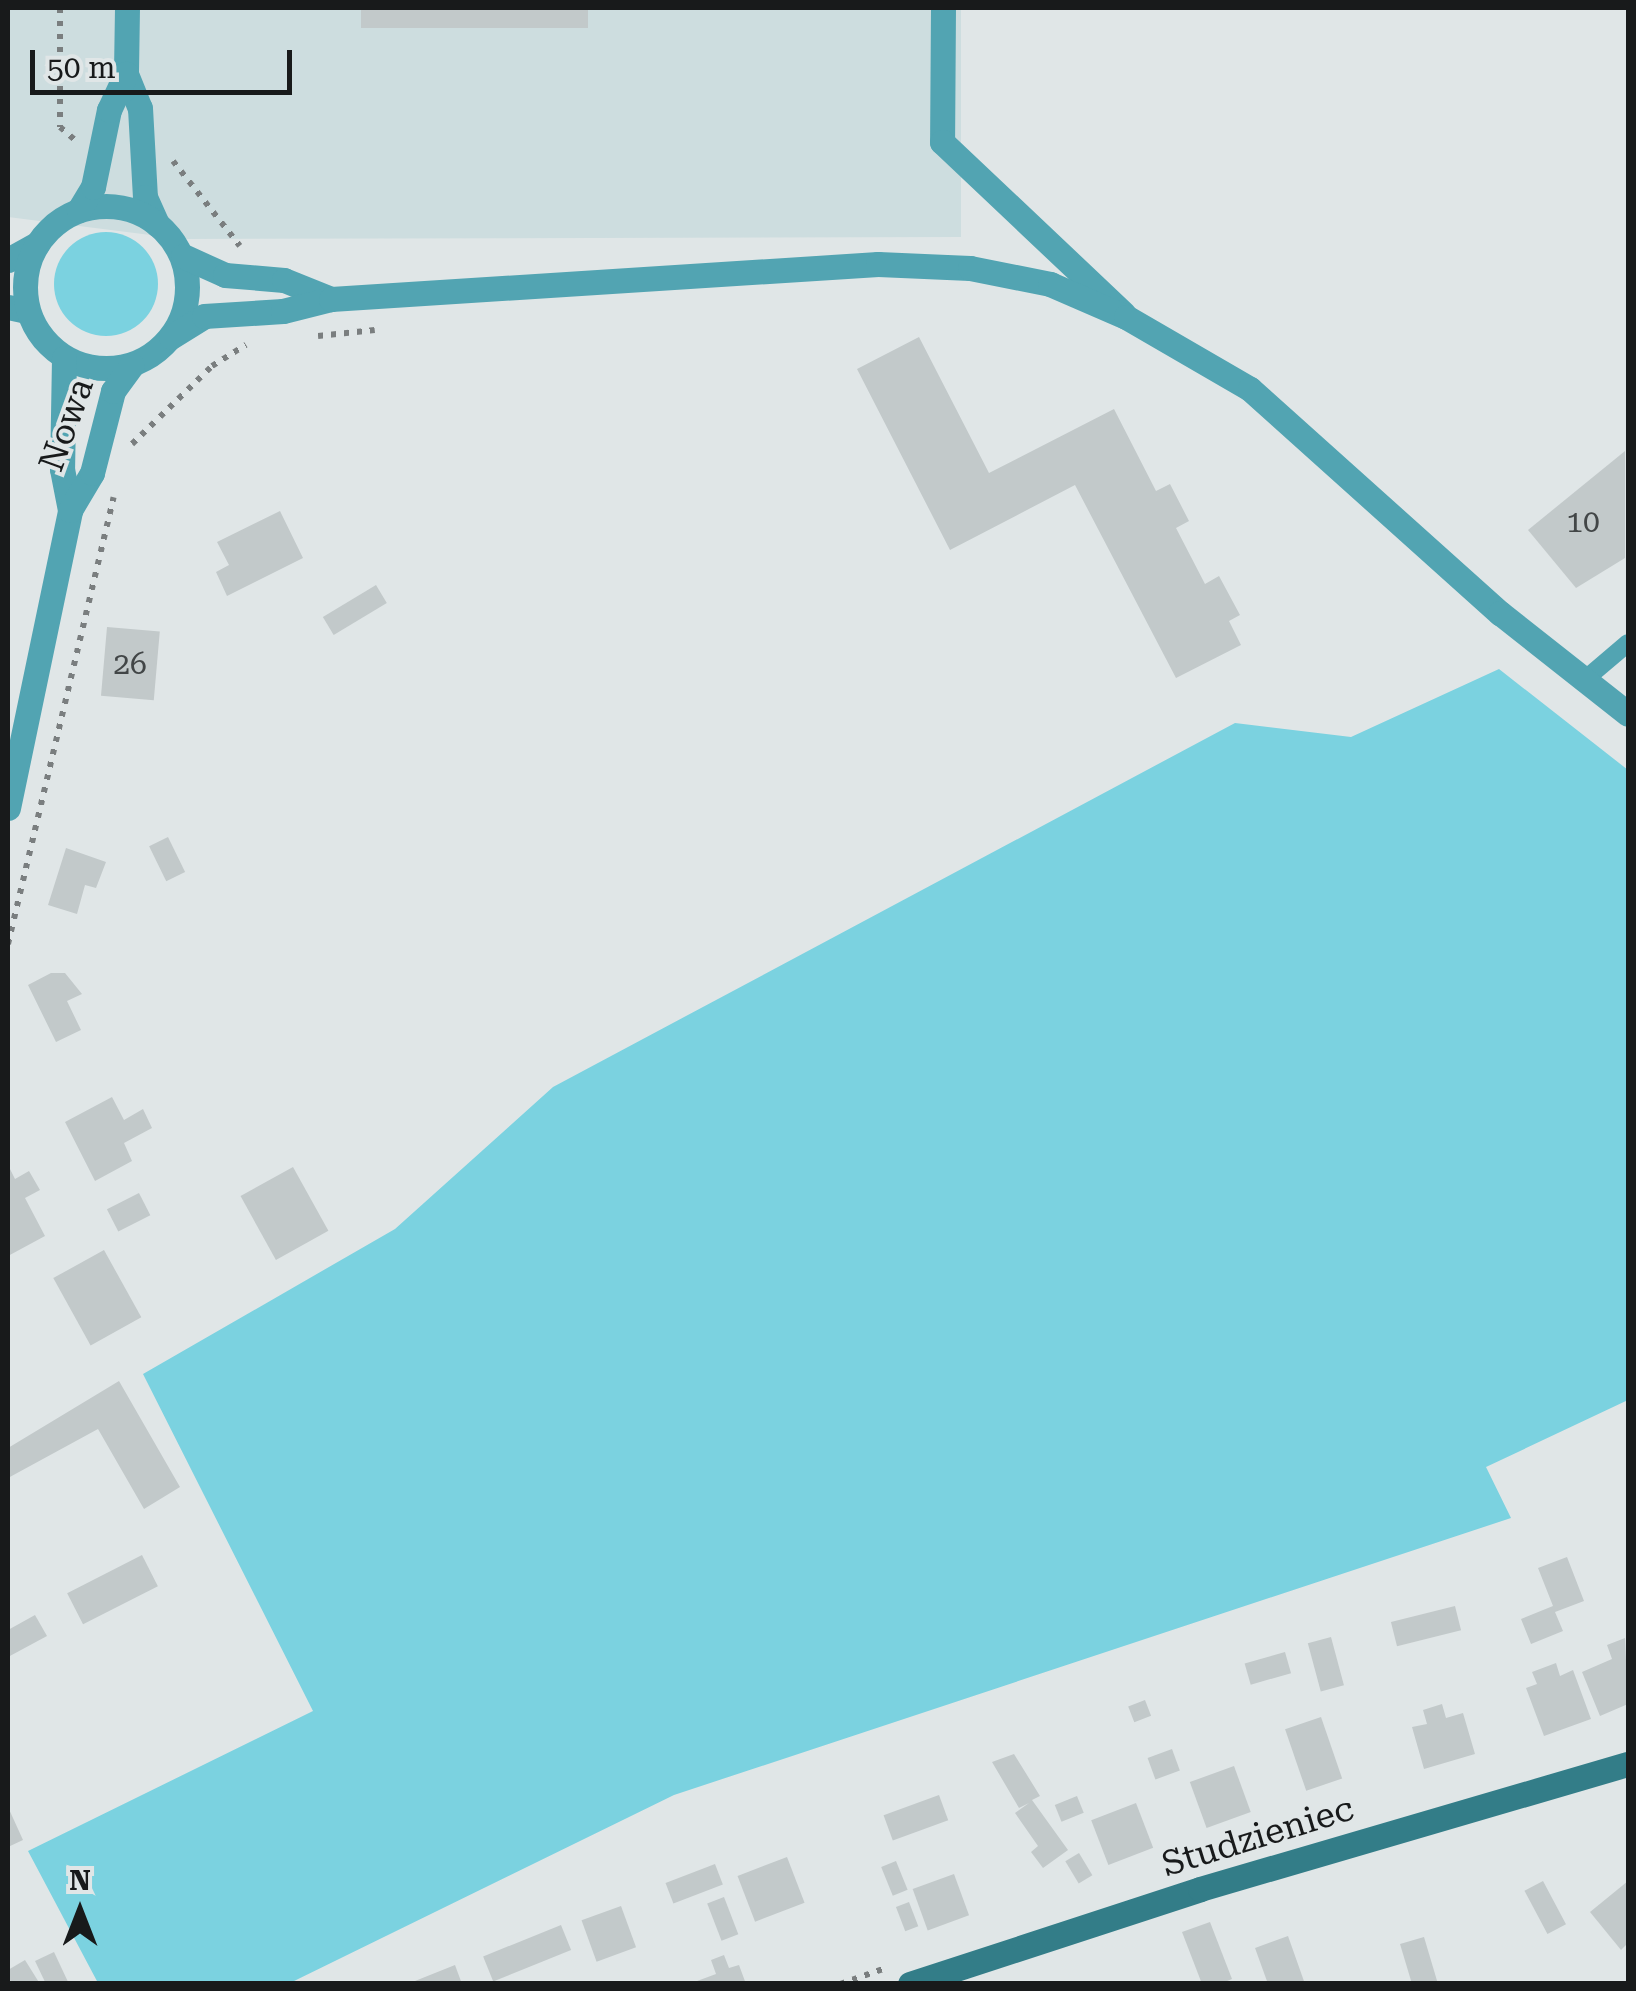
<!DOCTYPE html>
<html>
<head>
<meta charset="utf-8">
<style>
  body { margin:0 }
  #map { position:relative; width:1636px; height:1991px; overflow:hidden; background:#e0e6e7; font-family:"Roboto Serif",serif }
  div>[style] { position:absolute }
  [style*='--x'] { left:calc(var(--x)*1px); top:calc(var(--y)*1px); width:calc(var(--w)*1px); rotate:calc(var(--a)*1deg) }
  .built>* { inset:0; background:#cddddf }
  .green>* { inset:0; background:#7bd2e0 }
  .round { border-radius:50% }
  .building>* { inset:0; background:#c2c9ca; transform-origin:0 0 }
  .path>* { height:6px; margin-top:-3px; transform-origin:0; background:repeating-linear-gradient(90deg,#7a7e7f 0 5px,transparent 0 13px) }
  .service>* { height:18px; margin:-9px; padding:0 9px; transform-origin:9px; border-radius:9px; background:#52a4b2 }
  .minor>* { height:25px; margin:-12.5px; padding:0 12.5px; transform-origin:12.5px; border-radius:12.5px; background:#52a4b2 }
  .tertiary>* { height:25px; margin:-12.5px; padding:0 12.5px; transform-origin:12.5px; border-radius:12.5px; background:#52a4b2 }
  .tertiary>.ring { margin:-12.5px; padding:0; box-sizing:content-box; background:none; border:25px solid #52a4b2; border-radius:50% }
  .secondary>* { height:25px; margin:-12.5px; padding:0 12.5px; transform-origin:12.5px; border-radius:12.5px; background:#337d88 }
  span { translate:-50% -50%; white-space:nowrap; text-align:center; line-height:1.15; -webkit-text-stroke:8px #e0e6e7; paint-order:stroke }
  .number-label { font-size:30px; color:#424647 }
  .number-label span { -webkit-text-stroke-width:0 }
  .street-label { font-size:35px; color:#181a1b }
  .frame { position:absolute; inset:0; border:10px solid #181a1b; pointer-events:none }
  .north { position:absolute; left:30px; top:1861px; width:100px; height:100px; -webkit-text-stroke:8px #e0e6e7; paint-order:stroke; rotate:0deg; font-size:28px; font-weight:700; line-height:40px; text-align:center; color:#181a1b }
  .north::after { content:''; display:block; margin:auto; width:35px; height:45px; background:#181a1b; clip-path:polygon(50% 0,100% 100%,50% 72%,0 100%) }
  .scale { position:absolute; left:30px; top:50px; width:262px; height:45px; box-sizing:border-box; border:5px solid #181a1b; border-top:0; padding-left:12px; font-size:30px; line-height:35px; white-space:nowrap; color:#181a1b; -webkit-text-stroke:8px #e0e6e7; paint-order:stroke }
</style>
</head>
<body>
<div id="map">
  <div class="built">
    <div style="clip-path:polygon(8px 8px,961px 8px,961px 237px,182px 239px,8px 217px)"></div>
  </div>
  <div class="green">
    <div class="round" style="left:54px;top:232px;width:104px;height:104px"></div>
    <div style="clip-path:polygon(1499px 669px,1628px 770px,1628px 1400px,1486px 1467px,1511px 1518px,674px 1795px,290px 1983px,98px 1983px,28px 1851px,313px 1711px,143px 1374px,395px 1229px,553px 1087px,1235px 723px,1351px 737px)"></div>
  </div>
  <div class="building">
    <div style="left:361px;top:8px;width:227px;height:20px"></div>
    <div style="clip-path:polygon(919px 337px,989px 473px,1114px 409px,1156px 491px,1170px 484px,1189px 521px,1176px 528px,1205px 584px,1219px 576px,1240px 615px,1229px 621px,1241px 645px,1176px 678px,1075px 485px,950px 550px,857px 369px)"></div>
    <div style="clip-path:polygon(1625px 451px,1625px 558px,1576px 588px,1528px 530px)"></div>
    <div style="clip-path:polygon(280px 511px,303px 558px,227px 596px,216px 572px,229px 565px,217px 542px)"></div>
    <div style="left:376px;top:585px;width:21px;height:62px;rotate:59deg"></div>
    <div style="left:107px;top:627px;width:53px;height:69px;rotate:5deg"></div>
    <div style="left:168px;top:837px;width:39px;height:21px;rotate:64deg"></div>
    <div style="clip-path:polygon(66px 848px,106px 862px,96px 888px,85px 885px,77px 914px,48px 905px)"></div>
    <div style="clip-path:polygon(51px 973px,65px 973px,82px 994px,67px 1001px,81px 1030px,56px 1042px,28px 985px)"></div>
    <div style="clip-path:polygon(112px 1097px,124px 1120px,143px 1109px,152px 1128px,124px 1143px,132px 1161px,95px 1181px,65px 1122px)"></div>
    <div style="clip-path:polygon(8px 1165px,15px 1179px,29px 1171px,40px 1190px,25px 1198px,45px 1236px,8px 1256px)"></div>
    <div style="left:293px;top:1167px;width:73px;height:60px;rotate:61deg"></div>
    <div style="left:139px;top:1193px;width:25px;height:36px;rotate:63deg"></div>
    <div style="left:104px;top:1250px;width:77px;height:58px;rotate:61deg"></div>
    <div style="clip-path:polygon(119px 1381px,180px 1487px,144px 1509px,98px 1429px,8px 1478px,8px 1448px)"></div>
    <div style="left:142px;top:1555px;width:35px;height:84px;rotate:63deg"></div>
    <div style="clip-path:polygon(1567px 1557px,1584px 1601px,1555px 1612px,1563px 1631px,1531px 1644px,1521px 1619px,1553px 1606px,1538px 1568px)"></div>
    <div style="left:1455px;top:1606px;width:25px;height:66px;rotate:76deg"></div>
    <div style="clip-path:polygon(35px 1615px,47px 1636px,8px 1657px,8px 1630px)"></div>
    <div style="left:1331px;top:1637px;width:50px;height:24px;rotate:75deg"></div>
    <div style="clip-path:polygon(1625px 1638px,1628px 1704px,1600px 1716px,1582px 1672px,1612px 1659px,1607px 1645px)"></div>
    <div style="left:1285px;top:1652px;width:22px;height:42px;rotate:74deg"></div>
    <div style="clip-path:polygon(1556px 1663px,1560px 1676px,1573px 1670px,1591px 1719px,1544px 1736px,1526px 1688px,1537px 1684px,1532px 1672px)"></div>
    <div style="left:1145px;top:1700px;width:17px;height:18px;rotate:69deg"></div>
    <div style="clip-path:polygon(1442px 1704px,1446px 1718px,1463px 1713px,1475px 1754px,1424px 1769px,1412px 1727px,1427px 1724px,1423px 1710px)"></div>
    <div style="left:1321px;top:1717px;width:65px;height:38px;rotate:71deg"></div>
    <div style="left:1172px;top:1749px;width:23px;height:26px;rotate:70deg"></div>
    <div style="clip-path:polygon(1014px 1754px,1040px 1796px,1032px 1800px,1068px 1850px,1043px 1868px,1031px 1852px,1038px 1846px,1015px 1813px,1029px 1803px,1019px 1808px,992px 1762px)"></div>
    <div style="left:1234px;top:1766px;width:49px;height:47px;rotate:70deg"></div>
    <div style="left:939px;top:1795px;width:27px;height:59px;rotate:70deg"></div>
    <div style="left:1077px;top:1796px;width:18px;height:24px;rotate:68deg"></div>
    <div style="left:1136px;top:1803px;width:48px;height:48px;rotate:69deg"></div>
    <div style="clip-path:polygon(8px 1807px,23px 1840px,8px 1847px)"></div>
    <div style="left:1079px;top:1853px;width:26px;height:16px;rotate:59deg"></div>
    <div style="left:787px;top:1857px;width:49px;height:53px;rotate:69deg"></div>
    <div style="left:896px;top:1861px;width:31px;height:16px;rotate:68deg"></div>
    <div style="left:715px;top:1864px;width:22px;height:53px;rotate:69deg"></div>
    <div style="left:954px;top:1874px;width:44px;height:44px;rotate:70deg"></div>
    <div style="left:1543px;top:1881px;width:49px;height:21px;rotate:62deg"></div>
    <div style="clip-path:polygon(1628px 1881px,1628px 1943px,1621px 1950px,1590px 1912px)"></div>
    <div style="left:724px;top:1897px;width:40px;height:18px;rotate:69deg"></div>
    <div style="left:909px;top:1902px;width:26px;height:14px;rotate:69deg"></div>
    <div style="left:621px;top:1906px;width:44px;height:42px;rotate:70deg"></div>
    <div style="clip-path:polygon(1210px 1922px,1232px 1979px,1220px 1984px,1202px 1984px,1182px 1932px)"></div>
    <div style="left:561px;top:1925px;width:27px;height:84px;rotate:68deg"></div>
    <div style="clip-path:polygon(1288px 1936px,1305px 1984px,1268px 1984px,1255px 1948px)"></div>
    <div style="clip-path:polygon(1424px 1937px,1438px 1984px,1412px 1984px,1400px 1944px)"></div>
    <div style="clip-path:polygon(54px 1952px,69px 1984px,46px 1984px,35px 1961px)"></div>
    <div style="clip-path:polygon(724px 1955px,729px 1968px,739px 1965px,746px 1984px,689px 1984px,716px 1974px,711px 1960px)"></div>
    <div style="clip-path:polygon(25px 1960px,40px 1984px,11px 1984px,8px 1970px)"></div>
    <div style="clip-path:polygon(455px 1965px,462px 1984px,410px 1984px,410px 1983px)"></div>
  </div>
  <div class="path">
    <div style="--x:60;--y:8;--w:119;--a:90"></div>
    <div style="--x:60;--y:127;--w:21;--a:41"></div>
    <div style="--x:173;--y:161;--w:108;--a:51.8"></div>
    <div style="--x:318;--y:336;--w:57;--a:-6"></div>
    <div style="--x:132;--y:444;--w:112;--a:-44.3"></div>
    <div style="--x:212;--y:366;--w:40;--a:-32"></div>
    <div style="--x:8;--y:944;--w:459;--a:-76.7"></div>
    <div style="--x:840;--y:1984;--w:49;--a:-19.2"></div>
  </div>
  <div class="service">
    <div style="--x:1582;--y:682;--w:60;--a:-40.3"></div>
  </div>
  <div class="minor">
    <div style="--x:943;--y:8;--w:134;--a:90.4"></div>
    <div style="--x:942;--y:142;--w:250;--a:43.4"></div>
    <div style="--x:8;--y:260;--w:33;--a:-29"></div>
    <div style="--x:8;--y:307;--w:19;--a:12"></div>
  </div>
  <div class="tertiary">
    <div style="--x:127;--y:8;--w:66;--a:90.9"></div>
    <div style="--x:126;--y:74;--w:37;--a:68"></div>
    <div style="--x:140;--y:108;--w:89;--a:86.8"></div>
    <div style="--x:145;--y:197;--w:30;--a:66"></div>
    <div class="ring" style="left:25px;top:206px;width:137px;height:137px"></div>
    <div style="--x:79;--y:210;--w:27;--a:-59"></div>
    <div style="--x:93;--y:187;--w:79;--a:-78.3"></div>
    <div style="--x:109;--y:110;--w:40;--a:-65"></div>
    <div style="--x:183;--y:256;--w:46;--a:24.3"></div>
    <div style="--x:225;--y:275;--w:59;--a:4.8"></div>
    <div style="--x:284;--y:280;--w:51;--a:22"></div>
    <div style="--x:171;--y:337;--w:39;--a:-32"></div>
    <div style="--x:204;--y:316;--w:79;--a:-3.6"></div>
    <div style="--x:283;--y:311;--w:49;--a:-14"></div>
    <div style="--x:331;--y:299;--w:548;--a:-3.66"></div>
    <div style="--x:878;--y:264;--w:92;--a:2.5"></div>
    <div style="--x:970;--y:268;--w:82;--a:11.3"></div>
    <div style="--x:1050;--y:284;--w:83;--a:23.5"></div>
    <div style="--x:1126;--y:317;--w:143;--a:30.1"></div>
    <div style="--x:1250;--y:389;--w:336;--a:41.9"></div>
    <div style="--x:1500;--y:613;--w:163;--a:38.3"></div>
    <div style="--x:64;--y:358;--w:111;--a:91"></div>
    <div style="--x:62;--y:469;--w:42;--a:79"></div>
    <div style="--x:8;--y:808;--w:304;--a:-78.2"></div>
    <div style="--x:70;--y:510;--w:43;--a:-59.3"></div>
    <div style="--x:92;--y:473;--w:85;--a:-75.6"></div>
    <div style="--x:113;--y:391;--w:32;--a:-54"></div>
  </div>
  <div class="secondary">
    <div style="--x:910;--y:1984;--w:305;--a:-18.1"></div>
    <div style="--x:1200;--y:1889;--w:446;--a:-16.3"></div>
  </div>
  <div class="number-label">
    <span style="left:1583px;top:522px">10</span>
    <span style="left:130px;top:664px">26</span>
  </div>
  <div class="street-label">
    <span style="left:67px;top:425px;rotate:-70deg">Nowa</span>
    <span style="left:1258px;top:1837px;rotate:-17deg">Studzieniec</span>
  </div>
  <div class="frame"></div>
  <div class="north">N</div>
  <div class="scale">50 m</div>
</div>
</body>
</html>
